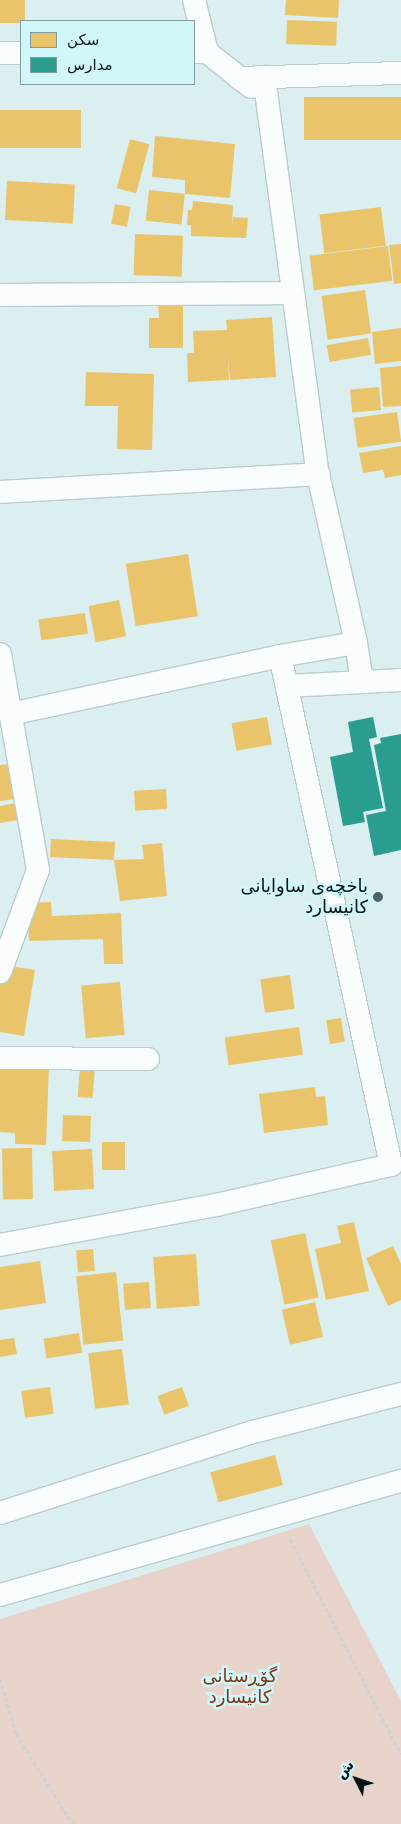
<!DOCTYPE html>
<html>
<head>
<meta charset="utf-8">
<style>
  body { margin:0 }
  #map { position:relative; width:401px; height:1824px; overflow:hidden; background:#dbeff1; font-family:"DejaVu Sans",Vazirmatn,sans-serif }
  div>[style] { position:absolute }
  [style*='--x'] { left:calc(var(--x)*1px); top:calc(var(--y)*1px); width:calc(var(--w)*1px); rotate:calc(var(--a)*1deg) }
  .green>* { inset:0; background:#e7d3c9 }
  .homes>* { inset:0; background:#e9c46a; transform-origin:0 0 }
  .schools>* { inset:0; background:#2a9d8f }
  .path>* { height:3px; margin-top:-1.5px; transform-origin:0; background:repeating-linear-gradient(90deg,#cdd3d3 0 4px,transparent 0 6.5px) }
  .roads { filter:drop-shadow(1px 0 #bccbcd) drop-shadow(-1px 0 #bccbcd) drop-shadow(0 1px #bccbcd) drop-shadow(0 -1px #bccbcd) }
  .minor>* { height:22px; margin:-11px; padding:0 11px; transform-origin:11px; border-radius:11px; background:#fafdfd }
  .dots>* { width:14px; height:14px; translate:-50% -50%; box-sizing:border-box; border:2px solid #d2f7fa; border-radius:50% }
  span { translate:-50% -50%; white-space:nowrap; text-align:center; line-height:1.15; -webkit-text-stroke:5px #d2f7fa; paint-order:stroke }
  .poi-label { font-size:18px; color:#071416 }
  .right { translate:-100% -50%; text-align:right }
  .park-label { font-size:18px; color:#7f3512 }
  .legend { position:absolute; left:20px; top:20px; width:175px; height:65px; box-sizing:border-box; background:#d2f7fa; border:1px solid #819c9f; margin:0; padding:6px 9px; list-style:none; font-size:15px; color:#071416 }
  .legend li { display:flex; align-items:center; gap:10px; height:25px }
  .legend b { width:25px; border:1px solid #819c9f }
  .north { position:absolute; left:331px; top:1754px; width:50px; height:50px; -webkit-text-stroke:4px #d2f7fa; paint-order:stroke; rotate:311deg; font-size:14px; font-weight:700; line-height:20px; text-align:center; color:#071416 }
  .north::after { content:''; display:block; margin:auto; width:18px; height:22px; background:#071416; clip-path:polygon(50% 0,100% 100%,50% 72%,0 100%) }
</style>
</head>
<body>
<div id="map">
  <div class="green">
    <div style="clip-path:polygon(309px 1524px,401px 1701px,401px 1824px,0 1824px,0 1619px)"></div>
  </div>
  <div class="homes">
    <div style="left:0;top:0;width:25px;height:23px"></div>
    <div style="clip-path:polygon(286px 0,339px 0,338px 18px,285px 15px)"></div>
    <div style="left:287px;top:20px;width:50px;height:24px;rotate:2deg"></div>
    <div style="left:401px;top:97px;width:43px;height:97px;rotate:90deg"></div>
    <div style="left:81px;top:110px;width:38px;height:81px;rotate:90deg"></div>
    <div style="clip-path:polygon(155px 136px,235px 144px,230px 198px,185px 194px,185px 180px,152px 177px)"></div>
    <div style="left:130px;top:139px;width:20px;height:51px;rotate:15deg"></div>
    <div style="left:7px;top:181px;width:68px;height:39px;rotate:3deg"></div>
    <div style="left:149px;top:190px;width:36px;height:31px;rotate:6deg"></div>
    <div style="clip-path:polygon(193px 201px,233px 205px,232px 227px,233px 217px,248px 218px,246px 238px,191px 236px,191px 225px,187px 225px,188px 210px,192px 210px)"></div>
    <div style="left:115px;top:204px;width:16px;height:20px;rotate:11deg"></div>
    <div style="left:381px;top:207px;width:39px;height:62px;rotate:83deg"></div>
    <div style="left:135px;top:234px;width:48px;height:41px;rotate:2deg"></div>
    <div style="clip-path:polygon(401px 244px,401px 283px,394px 284px,389px 245px)"></div>
    <div style="left:388px;top:246px;width:35px;height:79px;rotate:83deg"></div>
    <div style="left:365px;top:290px;width:44px;height:44px;rotate:82deg"></div>
    <div style="clip-path:polygon(158px 303px,183px 303px,183px 348px,149px 348px,149px 318px,159px 318px)"></div>
    <div style="clip-path:polygon(272px 317px,276px 377px,230px 380px,228px 356px,229px 380px,188px 382px,187px 353px,194px 353px,193px 331px,227px 330px,226px 320px)"></div>
    <div style="clip-path:polygon(401px 328px,401px 361px,375px 364px,372px 332px)"></div>
    <div style="left:368px;top:338px;width:17px;height:42px;rotate:80deg"></div>
    <div style="clip-path:polygon(401px 366px,401px 406px,383px 407px,380px 368px)"></div>
    <div style="clip-path:polygon(86px 372px,154px 374px,152px 450px,117px 449px,118px 406px,85px 406px)"></div>
    <div style="left:379px;top:387px;width:23px;height:29px;rotate:85deg"></div>
    <div style="left:397px;top:412px;width:30px;height:44px;rotate:82deg"></div>
    <div style="clip-path:polygon(401px 446px,401px 475px,385px 478px,383px 470px,363px 473px,359px 453px)"></div>
    <div style="left:188px;top:554px;width:63px;height:63px;rotate:81deg"></div>
    <div style="left:119px;top:600px;width:37px;height:31px;rotate:79deg"></div>
    <div style="left:85px;top:613px;width:21px;height:47px;rotate:82deg"></div>
    <div style="left:267px;top:717px;width:28px;height:36px;rotate:80deg"></div>
    <div style="clip-path:polygon(11px 764px,16px 799px,0 801px,0 765px)"></div>
    <div style="left:166px;top:789px;width:20px;height:32px;rotate:87deg"></div>
    <div style="clip-path:polygon(16px 803px,18px 820px,0 823px,0 806px)"></div>
    <div style="clip-path:polygon(51px 839px,115px 842px,114px 860px,144px 859px,142px 845px,162px 843px,167px 896px,120px 901px,114px 860px,50px 857px)"></div>
    <div style="clip-path:polygon(51px 902px,52px 916px,121px 913px,123px 964px,104px 964px,103px 939px,29px 941px,27px 903px)"></div>
    <div style="clip-path:polygon(3px 965px,35px 970px,24px 1036px,0 1032px,0 982px)"></div>
    <div style="left:290px;top:975px;width:34px;height:30px;rotate:82deg"></div>
    <div style="left:120px;top:982px;width:53px;height:39px;rotate:85deg"></div>
    <div style="left:341px;top:1018px;width:24px;height:15px;rotate:81deg"></div>
    <div style="left:299px;top:1027px;width:28px;height:75px;rotate:82deg"></div>
    <div style="clip-path:polygon(0 1061px,49px 1066px,46px 1145px,15px 1144px,15px 1133px,0 1132px)"></div>
    <div style="left:80px;top:1065px;width:15px;height:32px;rotate:4deg"></div>
    <div style="clip-path:polygon(315px 1087px,316px 1097px,325px 1096px,328px 1125px,264px 1133px,259px 1094px)"></div>
    <div style="left:63px;top:1115px;width:28px;height:26px;rotate:2deg"></div>
    <div style="left:102px;top:1142px;width:23px;height:28px"></div>
    <div style="left:32px;top:1148px;width:51px;height:30px;rotate:89deg"></div>
    <div style="left:92px;top:1149px;width:40px;height:40px;rotate:87deg"></div>
    <div style="clip-path:polygon(354px 1222px,369px 1291px,326px 1300px,315px 1249px,341px 1243px,337px 1226px)"></div>
    <div style="left:305px;top:1233px;width:66px;height:35px;rotate:78deg"></div>
    <div style="clip-path:polygon(393px 1246px,401px 1264px,401px 1300px,388px 1306px,366px 1258px)"></div>
    <div style="left:93px;top:1249px;width:22px;height:17px;rotate:85deg"></div>
    <div style="left:196px;top:1254px;width:52px;height:43px;rotate:86deg"></div>
    <div style="clip-path:polygon(40px 1261px,46px 1303px,0 1310px,0 1267px)"></div>
    <div style="left:116px;top:1272px;width:69px;height:40px;rotate:84deg"></div>
    <div style="left:149px;top:1282px;width:26px;height:26px;rotate:86deg"></div>
    <div style="left:315px;top:1302px;width:36px;height:34px;rotate:77deg"></div>
    <div style="left:79px;top:1333px;width:20px;height:36px;rotate:81deg"></div>
    <div style="clip-path:polygon(14px 1338px,17px 1354px,0 1357px,0 1340px)"></div>
    <div style="left:122px;top:1349px;width:56px;height:34px;rotate:83deg"></div>
    <div style="left:50px;top:1387px;width:27px;height:29px;rotate:82deg"></div>
    <div style="left:182px;top:1387px;width:20px;height:26px;rotate:70deg"></div>
    <div style="left:275px;top:1455px;width:31px;height:67px;rotate:75deg"></div>
  </div>
  <div class="schools">
    <div style="clip-path:polygon(373px 717px,377px 737px,369px 739px,383px 808px,363px 812px,365px 822px,343px 826px,330px 757px,353px 752px,348px 722px)"></div>
    <div style="clip-path:polygon(401px 734px,401px 850px,374px 856px,366px 815px,386px 811px,374px 745px,381px 743px,380px 738px)"></div>
  </div>
  <div class="path">
    <div style="--x:290;--y:1539;--w:242;--a:62.7"></div>
    <div style="--x:0;--y:1679;--w:57;--a:73.8"></div>
    <div style="--x:16;--y:1734;--w:107;--a:57.7"></div>
  </div>
  <div class="roads">
    <div class="minor">
      <div style="--x:194;--y:0;--w:54;--a:76"></div>
      <div style="--x:194;--y:52;--w:13;--a:0"></div>
      <div style="--x:207;--y:52;--w:56;--a:38.5"></div>
      <div style="--x:0;--y:53;--w:21;--a:0"></div>
      <div style="--x:264;--y:77;--w:401;--a:82.3"></div>
      <div style="--x:318;--y:474;--w:173;--a:77.3"></div>
      <div style="--x:356;--y:643;--w:39;--a:81"></div>
      <div style="--x:239;--y:78;--w:162;--a:-1.8"></div>
      <div style="--x:0;--y:295;--w:293;--a:-0.4"></div>
      <div style="--x:0;--y:492;--w:319;--a:-3.2"></div>
      <div style="--x:0;--y:654;--w:219;--a:80"></div>
      <div style="--x:38;--y:870;--w:109;--a:110.4"></div>
      <div style="--x:287;--y:686;--w:114;--a:-3"></div>
      <div style="--x:10;--y:714;--w:276;--a:-12.1"></div>
      <div style="--x:280;--y:656;--w:77;--a:-9.7"></div>
      <div style="--x:0;--y:1058;--w:148;--a:0.4"></div>
      <div style="--x:0;--y:1245;--w:220;--a:-10.5"></div>
      <div style="--x:216;--y:1205;--w:180;--a:-12.9"></div>
      <div style="--x:391;--y:1165;--w:521;--a:-102.3"></div>
      <div style="--x:0;--y:1513;--w:266;--a:-17.8"></div>
      <div style="--x:253;--y:1432;--w:153;--a:-14.4"></div>
      <div style="--x:0;--y:1595;--w:417;--a:-15.9"></div>
    </div>
  </div>
  <div class="dots">
    <div style="left:378px;top:897px;background:#516163"></div>
  </div>
  <div class="poi-label">
    <span class="right" style="left:368px;top:897px">باخچەی ساوایانی<br>کانیسارد</span>
  </div>
  <div class="park-label">
    <span style="left:240px;top:1687px">گۆڕستانی<br>کانیسارد</span>
  </div>
  <ul class="legend">
  <li><b style="height:14px;background:#e9c46a"></b>سكن</li>
  <li><b style="height:14px;background:#2a9d8f"></b>مدارس</li>
  </ul>
  <div class="north">ش</div>
</div>
</body>
</html>
